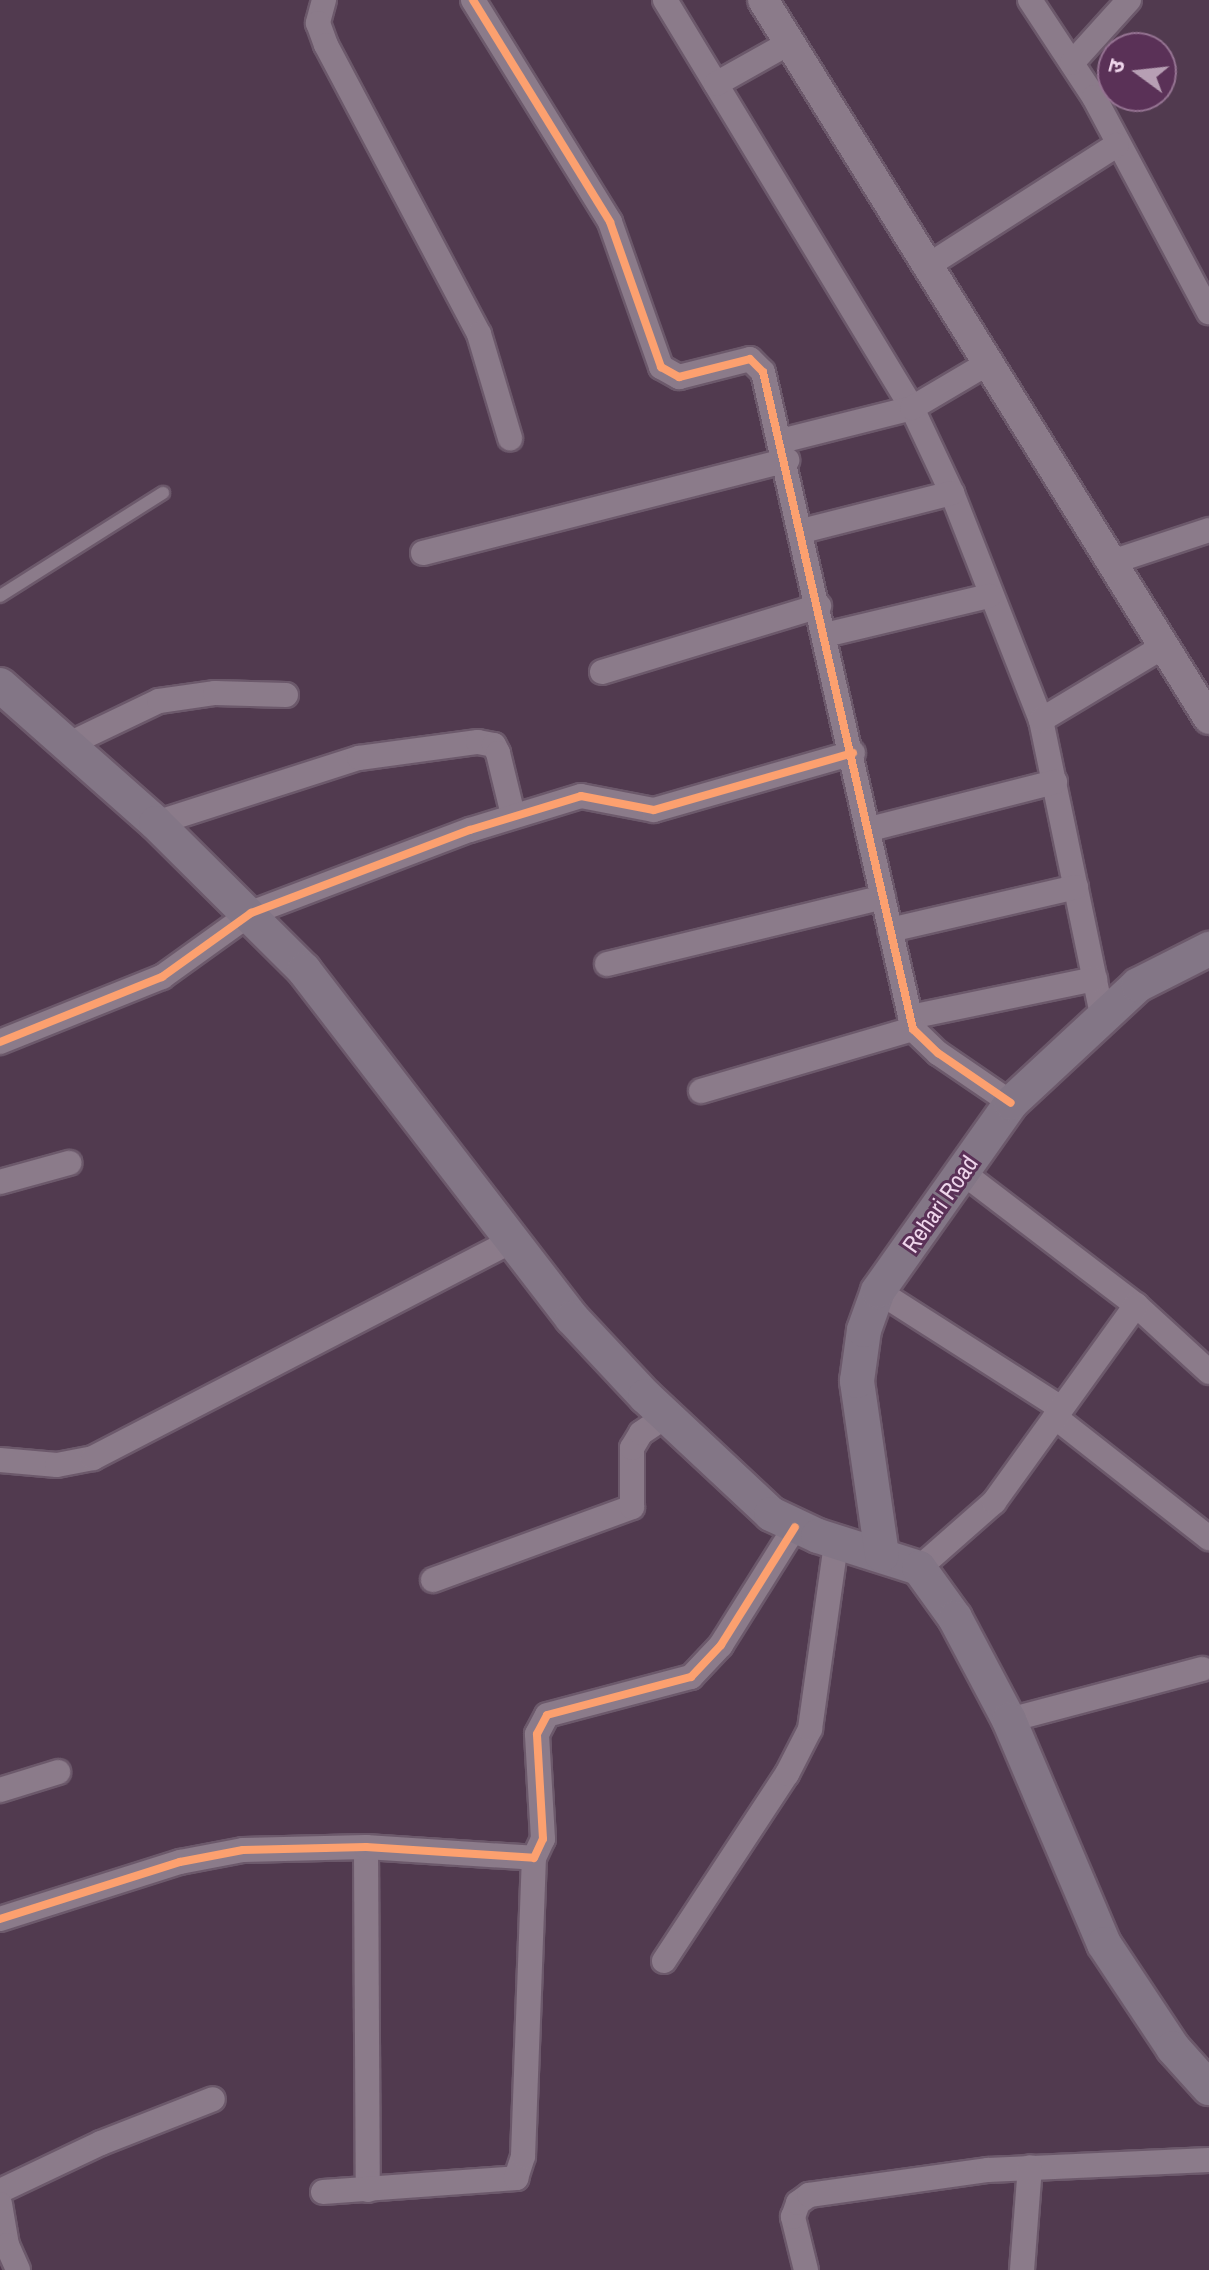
<!DOCTYPE html>
<html>
<head>
<meta charset="utf-8">
<style>
  body { margin:0 }
  #map { position:relative; width:1209px; height:2270px; overflow:hidden; background:#513a4f; font-family:"Archivo Narrow","Noto Sans Devanagari",sans-serif }
  div>[style] { position:absolute }
  [style*='--x'] { left:calc(var(--x)*1px); top:calc(var(--y)*1px); width:calc(var(--w)*1px); rotate:calc(var(--a)*1deg) }
  .roads { filter:drop-shadow(2px 0 #6c596b) drop-shadow(-2px 0 #6c596b) drop-shadow(0 2px #6c596b) drop-shadow(0 -2px #6c596b) }
  .service>* { height:12px; margin:-6px; padding:0 6px; transform-origin:6px; border-radius:6px; background:#8b7b8a }
  .minor>* { height:24px; margin:-12px; padding:0 12px; transform-origin:12px; border-radius:12px; background:#8b7b8a }
  .tertiary>* { height:30px; margin:-15px; padding:0 15px; transform-origin:15px; border-radius:15px; background:#8b7b8a }
  .secondary>* { height:34px; margin:-17px; padding:0 17px; transform-origin:17px; border-radius:17px; background:#837686 }
  .cycleway>* { height:8px; margin:-4px; padding:0 4px; transform-origin:4px; border-radius:4px; background:#fca06f }
  span { translate:-50% -50%; white-space:nowrap; text-align:center; line-height:1.15; -webkit-text-stroke:6px #5a3157; paint-order:stroke }
  .street-label { font-size:24px; color:#eed5eb }
  .north { position:absolute; left:1097px; top:32px; width:80px; height:80px; box-sizing:border-box; background:#5a3157; border:2px solid #957392; border-radius:50%; rotate:285deg; font-size:22px; font-weight:700; line-height:32px; text-align:center; color:#eed5eb }
  .north::after { content:''; display:block; margin:auto; width:28px; height:36px; background:#b79fb4; clip-path:polygon(50% 0,100% 100%,50% 72%,0 100%) }
</style>
</head>
<body>
<div id="map">
  <div class="roads">
    <div class="service">
      <div style="--x:0;--y:596;--w:193;--a:-32.3"></div>
    </div>
    <div class="minor">
      <div style="--x:324;--y:0;--w:24;--a:105"></div>
      <div style="--x:318;--y:23;--w:23;--a:70"></div>
      <div style="--x:326;--y:45;--w:327;--a:62.1"></div>
      <div style="--x:479;--y:334;--w:109;--a:73.4"></div>
      <div style="--x:473;--y:0;--w:261;--a:58.3"></div>
      <div style="--x:610;--y:222;--w:154;--a:70.6"></div>
      <div style="--x:661;--y:367;--w:21;--a:29"></div>
      <div style="--x:679;--y:377;--w:73;--a:-14.2"></div>
      <div style="--x:750;--y:359;--w:18;--a:45"></div>
      <div style="--x:763;--y:372;--w:674;--a:77.14"></div>
      <div style="--x:913;--y:1029;--w:35;--a:44"></div>
      <div style="--x:938;--y:1053;--w:88;--a:34.4"></div>
      <div style="--x:665;--y:0;--w:477;--a:58.8"></div>
      <div style="--x:912;--y:408;--w:94;--a:64.8"></div>
      <div style="--x:952;--y:493;--w:244;--a:68.6"></div>
      <div style="--x:1041;--y:720;--w:301;--a:78.3"></div>
      <div style="--x:1030;--y:0;--w:116;--a:56.6"></div>
      <div style="--x:1094;--y:97;--w:244;--a:61.9"></div>
      <div style="--x:1072;--y:63;--w:85;--a:-47.9"></div>
      <div style="--x:716;--y:84;--w:84;--a:-29.3"></div>
      <div style="--x:929;--y:265;--w:223;--a:-32.6"></div>
      <div style="--x:781;--y:441;--w:135;--a:-14.1"></div>
      <div style="--x:912;--y:408;--w:88;--a:-30.6"></div>
      <div style="--x:802;--y:531;--w:155;--a:-14.2"></div>
      <div style="--x:423;--y:553;--w:376;--a:-14.3"></div>
      <div style="--x:1112;--y:562;--w:102;--a:-18.3"></div>
      <div style="--x:825;--y:635;--w:169;--a:-13.4"></div>
      <div style="--x:602;--y:672;--w:227;--a:-16.9"></div>
      <div style="--x:1041;--y:720;--w:144;--a:-31"></div>
      <div style="--x:67;--y:745;--w:102;--a:-25.6"></div>
      <div style="--x:159;--y:701;--w:57;--a:-8.1"></div>
      <div style="--x:215;--y:693;--w:71;--a:1.6"></div>
      <div style="--x:156;--y:823;--w:213;--a:-17.8"></div>
      <div style="--x:359;--y:758;--w:120;--a:-7.7"></div>
      <div style="--x:478;--y:742;--w:16;--a:11"></div>
      <div style="--x:494;--y:745;--w:9;--a:63"></div>
      <div style="--x:498;--y:753;--w:64;--a:76.4"></div>
      <div style="--x:870;--y:829;--w:191;--a:-14.3"></div>
      <div style="--x:890;--y:930;--w:191;--a:-13"></div>
      <div style="--x:607;--y:964;--w:284;--a:-13.6"></div>
      <div style="--x:910;--y:1017;--w:189;--a:-11.6"></div>
      <div style="--x:0;--y:1042;--w:175;--a:-21.9"></div>
      <div style="--x:162;--y:977;--w:110;--a:-35.7"></div>
      <div style="--x:251;--y:913;--w:234;--a:-20.8"></div>
      <div style="--x:470;--y:830;--w:116;--a:-17"></div>
      <div style="--x:581;--y:796;--w:74;--a:10.9"></div>
      <div style="--x:654;--y:810;--w:207;--a:-16"></div>
      <div style="--x:701;--y:1091;--w:221;--a:-16.3"></div>
      <div style="--x:962;--y:1172;--w:219;--a:37.4"></div>
      <div style="--x:1136;--y:1305;--w:99;--a:42.5"></div>
      <div style="--x:0;--y:1182;--w:72;--a:-15.4"></div>
      <div style="--x:878;--y:1291;--w:217;--a:32.6"></div>
      <div style="--x:1055;--y:1417;--w:196;--a:38.2"></div>
      <div style="--x:0;--y:1460;--w:57;--a:5"></div>
      <div style="--x:57;--y:1465;--w:37;--a:-11"></div>
      <div style="--x:93;--y:1458;--w:472;--a:-27.4"></div>
      <div style="--x:919;--y:1568;--w:100;--a:-41.3"></div>
      <div style="--x:994;--y:1502;--w:243;--a:-54.2"></div>
      <div style="--x:433;--y:1580;--w:212;--a:-20.1"></div>
      <div style="--x:632;--y:1507;--w:59;--a:-90"></div>
      <div style="--x:632;--y:1448;--w:17;--a:-59"></div>
      <div style="--x:641;--y:1433;--w:30;--a:-34"></div>
      <div style="--x:1009;--y:1720;--w:200;--a:-14.8"></div>
      <div style="--x:0;--y:1790;--w:61;--a:-17.2"></div>
      <div style="--x:366;--y:1847;--w:343;--a:89.7"></div>
      <div style="--x:0;--y:1919;--w:189;--a:-17.6"></div>
      <div style="--x:180;--y:1862;--w:64;--a:-10.8"></div>
      <div style="--x:243;--y:1850;--w:123;--a:-1.4"></div>
      <div style="--x:366;--y:1847;--w:168;--a:3.7"></div>
      <div style="--x:534;--y:1858;--w:21;--a:-65"></div>
      <div style="--x:543;--y:1839;--w:105;--a:-93.3"></div>
      <div style="--x:537;--y:1734;--w:21;--a:-62"></div>
      <div style="--x:547;--y:1715;--w:149;--a:-14.8"></div>
      <div style="--x:691;--y:1677;--w:44;--a:-46.8"></div>
      <div style="--x:721;--y:1645;--w:139;--a:-57.9"></div>
      <div style="--x:664;--y:1961;--w:224;--a:-56.7"></div>
      <div style="--x:787;--y:1774;--w:51;--a:-62.9"></div>
      <div style="--x:810;--y:1729;--w:188;--a:-82"></div>
      <div style="--x:0;--y:2191;--w:112;--a:-25.4"></div>
      <div style="--x:101;--y:2143;--w:120;--a:-21.4"></div>
      <div style="--x:323;--y:2192;--w:194;--a:-4.1"></div>
      <div style="--x:516;--y:2178;--w:23;--a:-72"></div>
      <div style="--x:523;--y:2156;--w:298;--a:-87.9"></div>
      <div style="--x:0;--y:2204;--w:42;--a:80.3"></div>
      <div style="--x:7;--y:2245;--w:27;--a:66"></div>
      <div style="--x:806;--y:2270;--w:55;--a:-103.8"></div>
      <div style="--x:793;--y:2217;--w:15;--a:-70"></div>
      <div style="--x:798;--y:2203;--w:14;--a:-36"></div>
      <div style="--x:809;--y:2195;--w:181;--a:-8"></div>
      <div style="--x:988;--y:2170;--w:221;--a:-2.6"></div>
      <div style="--x:1022;--y:2270;--w:103;--a:-85.6"></div>
    </div>
    <div class="tertiary">
      <div style="--x:763;--y:0;--w:846;--a:58.19"></div>
    </div>
    <div class="secondary">
      <div style="--x:0;--y:685;--w:208;--a:41.5"></div>
      <div style="--x:156;--y:823;--w:209;--a:44.8"></div>
      <div style="--x:304;--y:970;--w:439;--a:52.4"></div>
      <div style="--x:572;--y:1318;--w:107;--a:46.9"></div>
      <div style="--x:645;--y:1396;--w:173;--a:43.1"></div>
      <div style="--x:771;--y:1514;--w:52;--a:25.1"></div>
      <div style="--x:818;--y:1536;--w:106;--a:17.6"></div>
      <div style="--x:919;--y:1568;--w:62;--a:54.2"></div>
      <div style="--x:955;--y:1618;--w:115;--a:62.1"></div>
      <div style="--x:1009;--y:1720;--w:243;--a:67"></div>
      <div style="--x:1104;--y:1944;--w:125;--a:56.4"></div>
      <div style="--x:1173;--y:2048;--w:54;--a:48"></div>
      <div style="--x:882;--y:1555;--w:176;--a:-98.2"></div>
      <div style="--x:857;--y:1381;--w:51;--a:-82.2"></div>
      <div style="--x:864;--y:1330;--w:41;--a:-70.3"></div>
      <div style="--x:878;--y:1291;--w:230;--a:-54.7"></div>
      <div style="--x:1011;--y:1103;--w:173;--a:-42.9"></div>
      <div style="--x:1138;--y:985;--w:80;--a:-26.9"></div>
    </div>
  </div>
  <div class="cycleway">
    <div style="--x:473;--y:0;--w:261;--a:58.3"></div>
    <div style="--x:610;--y:222;--w:154;--a:70.6"></div>
    <div style="--x:661;--y:367;--w:21;--a:29"></div>
    <div style="--x:679;--y:377;--w:73;--a:-14.2"></div>
    <div style="--x:750;--y:359;--w:18;--a:45"></div>
    <div style="--x:763;--y:372;--w:674;--a:77.14"></div>
    <div style="--x:913;--y:1029;--w:35;--a:44"></div>
    <div style="--x:938;--y:1053;--w:88;--a:34.4"></div>
    <div style="--x:0;--y:1042;--w:175;--a:-21.9"></div>
    <div style="--x:162;--y:977;--w:110;--a:-35.7"></div>
    <div style="--x:251;--y:913;--w:234;--a:-20.8"></div>
    <div style="--x:470;--y:830;--w:116;--a:-17"></div>
    <div style="--x:581;--y:796;--w:74;--a:10.9"></div>
    <div style="--x:654;--y:810;--w:207;--a:-16"></div>
    <div style="--x:0;--y:1919;--w:189;--a:-17.6"></div>
    <div style="--x:180;--y:1862;--w:64;--a:-10.8"></div>
    <div style="--x:243;--y:1850;--w:123;--a:-1.4"></div>
    <div style="--x:366;--y:1847;--w:168;--a:3.7"></div>
    <div style="--x:534;--y:1858;--w:21;--a:-65"></div>
    <div style="--x:543;--y:1839;--w:105;--a:-93.3"></div>
    <div style="--x:537;--y:1734;--w:21;--a:-62"></div>
    <div style="--x:547;--y:1715;--w:149;--a:-14.8"></div>
    <div style="--x:691;--y:1677;--w:44;--a:-46.8"></div>
    <div style="--x:721;--y:1645;--w:139;--a:-57.9"></div>
  </div>
  <div class="street-label">
    <span style="left:940px;top:1204px;rotate:-55deg">Rehari Road</span>
  </div>
  <div class="north">उ</div>
</div>
</body>
</html>
